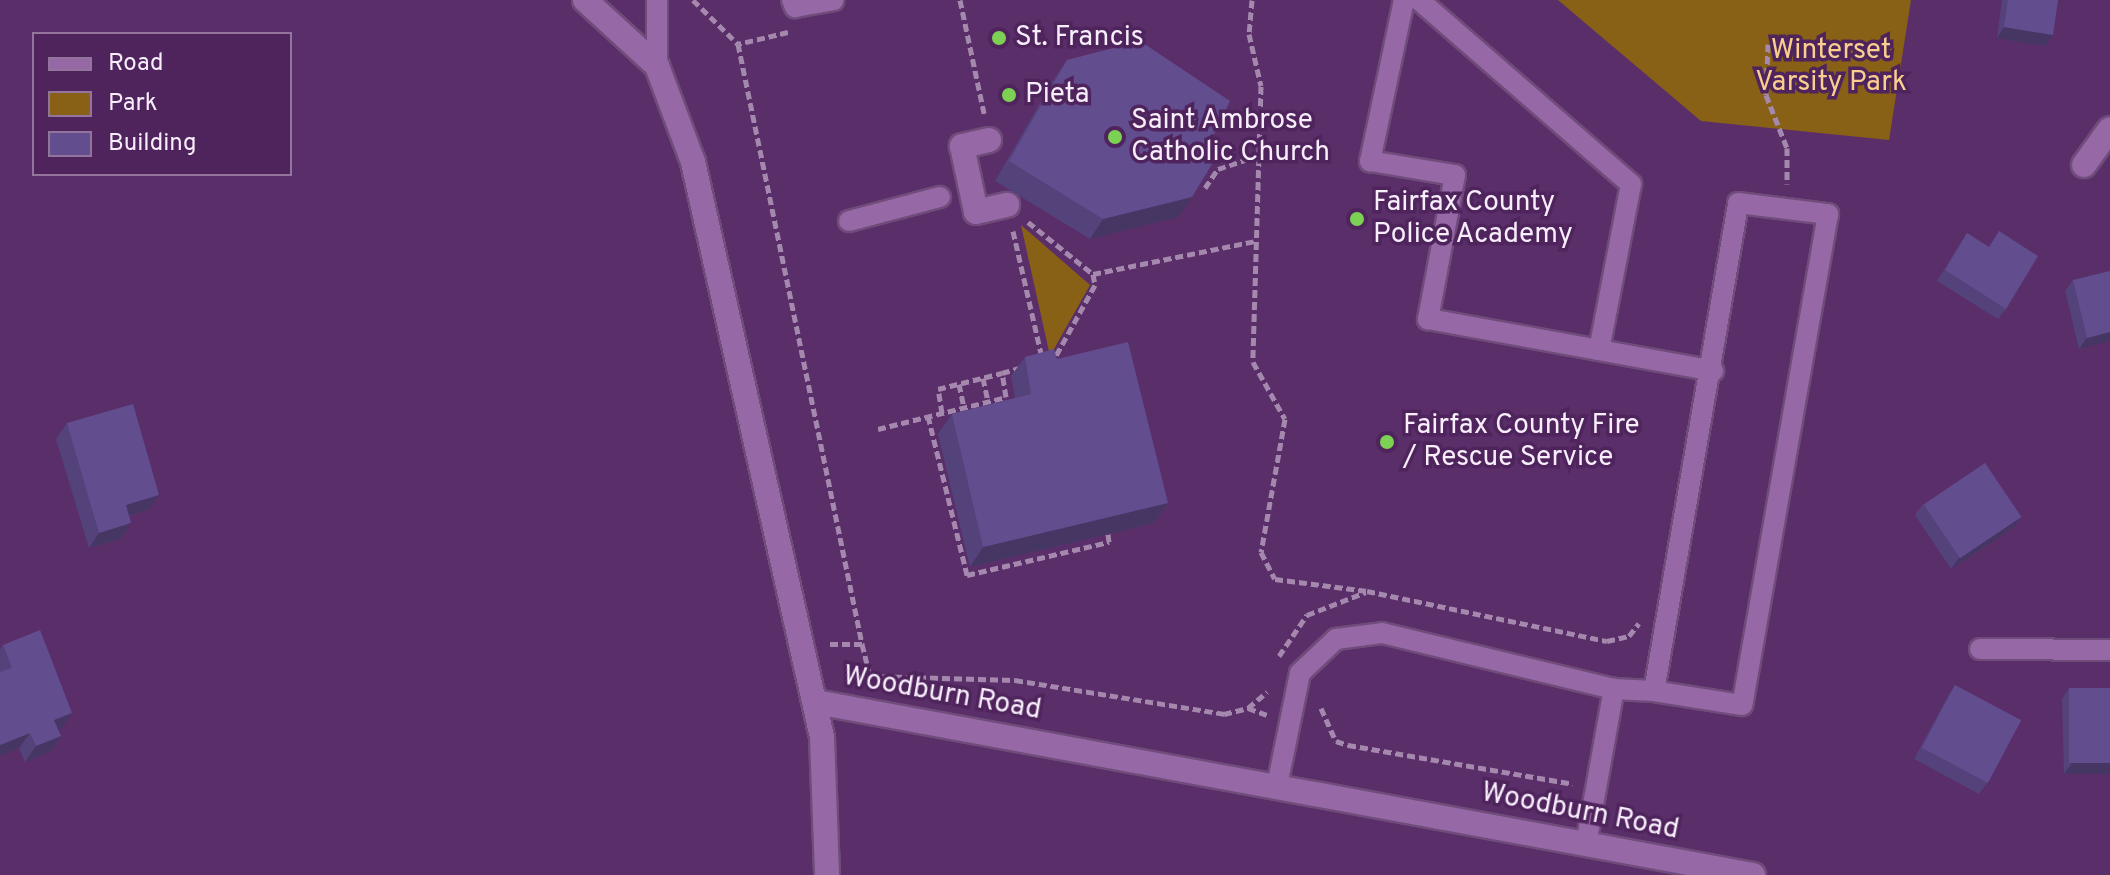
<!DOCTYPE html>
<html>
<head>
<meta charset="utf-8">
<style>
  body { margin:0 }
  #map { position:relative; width:2110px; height:875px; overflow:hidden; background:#5a2f69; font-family:Overpass,sans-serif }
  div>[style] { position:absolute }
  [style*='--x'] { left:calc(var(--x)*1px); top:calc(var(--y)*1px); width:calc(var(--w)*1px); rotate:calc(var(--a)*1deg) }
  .green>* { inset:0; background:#886016 }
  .path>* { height:5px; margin-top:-2.5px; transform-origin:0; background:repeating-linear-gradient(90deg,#a488ad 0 8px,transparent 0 12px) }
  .roads { filter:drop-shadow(2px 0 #6f4c7a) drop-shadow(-2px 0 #6f4c7a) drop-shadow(0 2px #6f4c7a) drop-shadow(0 -2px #6f4c7a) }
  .service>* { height:20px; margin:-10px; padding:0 10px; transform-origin:10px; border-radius:10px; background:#9668a6 }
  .pedestrian>* { height:24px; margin:-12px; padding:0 12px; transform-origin:12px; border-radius:12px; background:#9668a6 }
  .minor>* { height:24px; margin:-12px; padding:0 12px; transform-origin:12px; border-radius:12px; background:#9668a6 }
  .tertiary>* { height:24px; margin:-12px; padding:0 12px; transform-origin:12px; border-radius:12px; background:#9668a6 }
  .wall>* { inset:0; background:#54427b }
  .shaded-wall>* { inset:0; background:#453664 }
  .building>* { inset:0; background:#624d8f; transform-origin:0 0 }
  .dots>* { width:22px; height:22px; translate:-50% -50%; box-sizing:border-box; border:4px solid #4f245d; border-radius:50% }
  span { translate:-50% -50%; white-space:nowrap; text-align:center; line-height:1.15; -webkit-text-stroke:7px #4f245d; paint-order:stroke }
  .poi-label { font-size:28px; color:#f7edfb }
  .left { translate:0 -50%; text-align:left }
  .park-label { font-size:28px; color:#f9ce8f }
  .street-label { font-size:28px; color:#f7edfb }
  .legend { position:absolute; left:32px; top:32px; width:260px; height:144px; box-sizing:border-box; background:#4f245d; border:2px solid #92749c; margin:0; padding:10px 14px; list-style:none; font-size:24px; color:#f7edfb }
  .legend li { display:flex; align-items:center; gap:16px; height:40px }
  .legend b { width:40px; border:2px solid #92749c }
</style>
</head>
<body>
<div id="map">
  <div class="green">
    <div style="clip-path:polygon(1558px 0,1911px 0,1889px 140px,1701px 121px)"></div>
    <div style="clip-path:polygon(1021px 225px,1090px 285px,1050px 356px)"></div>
  </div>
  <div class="path">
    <div style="--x:693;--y:0;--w:63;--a:44.4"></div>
    <div style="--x:960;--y:0;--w:116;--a:78"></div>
    <div style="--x:1252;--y:0;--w:34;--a:95"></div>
    <div style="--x:1249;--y:34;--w:53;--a:77"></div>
    <div style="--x:1261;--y:86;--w:276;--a:91.7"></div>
    <div style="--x:1253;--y:362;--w:65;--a:60.7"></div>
    <div style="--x:1285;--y:419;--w:135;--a:100.2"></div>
    <div style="--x:1261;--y:552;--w:30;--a:63"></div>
    <div style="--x:1275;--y:579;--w:93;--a:7.4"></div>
    <div style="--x:1367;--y:591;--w:245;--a:11.8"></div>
    <div style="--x:1607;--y:641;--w:23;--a:-13"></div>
    <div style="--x:1629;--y:636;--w:16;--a:-52"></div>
    <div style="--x:788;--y:32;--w:51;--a:166.5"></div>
    <div style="--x:738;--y:44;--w:613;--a:78.32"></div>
    <div style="--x:862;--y:644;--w:35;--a:180"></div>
    <div style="--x:1768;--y:44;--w:51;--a:92.2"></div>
    <div style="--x:1766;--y:95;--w:57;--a:68.4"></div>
    <div style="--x:1787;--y:148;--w:36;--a:90"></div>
    <div style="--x:1205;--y:188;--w:23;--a:-56"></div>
    <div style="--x:1218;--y:169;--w:44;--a:-18.4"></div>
    <div style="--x:1028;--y:222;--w:83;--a:38.7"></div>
    <div style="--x:1093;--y:274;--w:11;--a:80"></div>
    <div style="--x:1095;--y:285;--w:87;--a:118.9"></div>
    <div style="--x:1013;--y:231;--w:130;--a:77.1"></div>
    <div style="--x:1093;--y:274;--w:165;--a:-11.5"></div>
    <div style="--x:983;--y:378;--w:24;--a:78"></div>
    <div style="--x:959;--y:384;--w:24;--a:78"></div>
    <div style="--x:942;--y:413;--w:24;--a:-99"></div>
    <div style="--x:938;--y:389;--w:66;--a:-14"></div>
    <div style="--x:928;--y:416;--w:164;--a:76.2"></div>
    <div style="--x:967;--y:575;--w:146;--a:-13.1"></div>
    <div style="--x:1109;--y:542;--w:8;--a:-97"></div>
    <div style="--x:878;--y:429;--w:132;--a:-14"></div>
    <div style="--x:1006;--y:397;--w:24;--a:-99"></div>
    <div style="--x:1002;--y:373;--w:19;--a:-16"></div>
    <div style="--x:862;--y:644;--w:33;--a:76"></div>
    <div style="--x:870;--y:676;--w:145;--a:1.6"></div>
    <div style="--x:1015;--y:680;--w:212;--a:9.2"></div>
    <div style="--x:1224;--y:714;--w:25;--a:-14"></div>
    <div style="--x:1248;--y:708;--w:25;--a:-40"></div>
    <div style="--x:1279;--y:656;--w:50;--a:-55.7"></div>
    <div style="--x:1307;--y:615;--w:63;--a:-21.3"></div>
    <div style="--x:1248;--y:708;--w:20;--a:20"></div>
    <div style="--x:1321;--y:708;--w:36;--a:66"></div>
    <div style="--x:1336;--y:741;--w:13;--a:18"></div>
    <div style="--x:1348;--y:745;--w:228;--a:9.8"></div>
  </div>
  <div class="roads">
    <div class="service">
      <div style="--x:792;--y:0;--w:8;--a:67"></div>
      <div style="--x:795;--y:7;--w:39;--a:-10"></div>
      <div style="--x:1404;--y:0;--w:165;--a:101.9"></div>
      <div style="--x:1370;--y:161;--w:86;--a:9.4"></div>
      <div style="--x:1455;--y:175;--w:147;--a:100.6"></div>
      <div style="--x:1428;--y:319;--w:290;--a:10.3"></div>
      <div style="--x:1419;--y:0;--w:281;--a:41"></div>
      <div style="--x:1631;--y:184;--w:169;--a:100.9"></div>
      <div style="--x:657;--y:66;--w:66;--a:-90"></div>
      <div style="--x:849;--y:221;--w:94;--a:-14.8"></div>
      <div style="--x:1980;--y:649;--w:130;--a:0.4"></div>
      <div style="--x:1277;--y:786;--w:115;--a:-78.5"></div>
      <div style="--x:1300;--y:673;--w:50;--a:-43.4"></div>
      <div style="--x:1336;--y:639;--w:46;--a:-7.4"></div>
      <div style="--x:1382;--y:633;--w:239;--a:13.6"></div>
      <div style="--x:1586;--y:844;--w:158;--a:-79.8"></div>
      <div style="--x:1614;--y:689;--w:40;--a:2.9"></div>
      <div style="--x:1654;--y:691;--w:495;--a:-80.2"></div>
      <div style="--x:1738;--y:203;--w:91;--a:7"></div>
      <div style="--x:1828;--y:214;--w:498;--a:99.9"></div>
      <div style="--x:1742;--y:705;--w:89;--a:-171"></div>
    </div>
    <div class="pedestrian">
      <div style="--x:989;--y:140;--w:28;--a:167"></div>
      <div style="--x:962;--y:146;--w:67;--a:78"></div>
      <div style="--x:976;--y:212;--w:32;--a:-13"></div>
    </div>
    <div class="minor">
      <div style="--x:2084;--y:165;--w:44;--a:-54.2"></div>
    </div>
    <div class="tertiary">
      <div style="--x:585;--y:0;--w:98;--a:42.5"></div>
      <div style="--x:657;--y:66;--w:103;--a:69.4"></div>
      <div style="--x:693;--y:162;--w:589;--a:77.36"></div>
      <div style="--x:822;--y:737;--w:138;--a:87.9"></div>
      <div style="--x:816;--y:702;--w:953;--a:10.46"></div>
    </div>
  </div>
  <div class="wall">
    <div style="clip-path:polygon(2002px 0,2058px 0,2045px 46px,1997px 38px)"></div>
    <div style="clip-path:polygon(1067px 60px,1210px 143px,1178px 217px,1090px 239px,995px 181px,1054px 79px)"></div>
    <div style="clip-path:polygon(1967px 233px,2006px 309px,1998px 319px,1937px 281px)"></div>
    <div style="clip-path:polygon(2110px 271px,2110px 341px,2079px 349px,2065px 291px,2073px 280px)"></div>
    <div style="clip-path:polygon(1025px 357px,1168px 503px,1154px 523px,970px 567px,938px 434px,952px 414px,1015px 398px,1011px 376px)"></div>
    <div style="clip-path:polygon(67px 423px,148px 510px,129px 516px,120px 539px,89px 548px,56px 439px)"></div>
    <div style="clip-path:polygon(1923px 504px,2021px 517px,2013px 528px,1951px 569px,1915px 515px)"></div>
    <div style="clip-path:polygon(3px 645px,61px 729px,58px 730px,61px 736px,50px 752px,25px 762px,19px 748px,0 756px,0 649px)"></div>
    <div style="clip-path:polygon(1955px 685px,1987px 783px,1979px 794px,1914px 759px,1948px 696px)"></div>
    <div style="clip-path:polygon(2069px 688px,2110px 688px,2110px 774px,2064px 774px,2062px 699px)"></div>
  </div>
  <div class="shaded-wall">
    <div style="clip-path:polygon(2004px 27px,2053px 35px,2045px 46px,1997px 38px)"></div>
    <div style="clip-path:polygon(1192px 197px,1178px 217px,1090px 239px,1103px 219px)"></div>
    <div style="clip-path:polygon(2110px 332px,2110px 341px,2079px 349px,2087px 338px)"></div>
    <div style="clip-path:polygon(159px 495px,148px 510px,115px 520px,126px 505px)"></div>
    <div style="clip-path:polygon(1168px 503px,1154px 523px,970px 567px,983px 547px)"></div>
    <div style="clip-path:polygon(2021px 517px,2013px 528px,1951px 569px,1959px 558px)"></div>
    <div style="clip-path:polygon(131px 523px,120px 539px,89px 548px,99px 533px)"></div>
    <div style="clip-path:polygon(72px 713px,61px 729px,43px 736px,54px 720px)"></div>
    <div style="clip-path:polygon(30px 733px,19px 748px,0 756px,0 745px)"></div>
    <div style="clip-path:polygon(61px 736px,50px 752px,25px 762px,36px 746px)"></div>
    <div style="clip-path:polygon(2072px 763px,2110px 763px,2110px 774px,2064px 774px)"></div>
  </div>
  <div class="building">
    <div style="clip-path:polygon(2008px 0,2058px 0,2053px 35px,2004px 27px)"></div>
    <div style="clip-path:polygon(1140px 41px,1230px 101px,1210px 143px,1220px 151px,1192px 197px,1103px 219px,1009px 161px,1067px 60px)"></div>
    <div style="clip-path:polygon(1999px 231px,2038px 256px,2006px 309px,1945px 270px,1967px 233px,1989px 247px)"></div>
    <div style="clip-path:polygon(2110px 271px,2110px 332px,2087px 338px,2073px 280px)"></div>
    <div style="clip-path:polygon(1128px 342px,1168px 503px,983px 547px,952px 414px,1031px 394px,1025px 357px,1054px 349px,1057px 359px)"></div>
    <div style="clip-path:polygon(133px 404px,159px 495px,126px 505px,131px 523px,99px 533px,67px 423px)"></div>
    <div style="left:1985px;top:463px;width:65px;height:74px;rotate:56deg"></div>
    <div style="clip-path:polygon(40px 630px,72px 713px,54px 720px,61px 736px,36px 746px,30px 733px,0 745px,0 672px,12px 668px,3px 645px)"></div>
    <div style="left:1955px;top:685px;width:75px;height:71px;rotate:28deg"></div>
    <div style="left:2069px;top:688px;width:41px;height:75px"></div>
  </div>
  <div class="dots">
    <div style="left:999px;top:38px;background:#7cd155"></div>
    <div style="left:1009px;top:95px;background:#7cd155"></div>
    <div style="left:1115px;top:137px;background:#7cd155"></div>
    <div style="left:1357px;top:219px;background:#7cd155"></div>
    <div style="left:1387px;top:442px;background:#7cd155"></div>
  </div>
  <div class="poi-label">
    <span class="left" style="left:1015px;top:38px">St. Francis</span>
    <span class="left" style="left:1025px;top:95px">Pieta</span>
    <span class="left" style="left:1131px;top:137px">Saint Ambrose<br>Catholic Church</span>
    <span class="left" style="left:1373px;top:219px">Fairfax County<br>Police Academy</span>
    <span class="left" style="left:1403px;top:442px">Fairfax County Fire<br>/ Rescue Service</span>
  </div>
  <div class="park-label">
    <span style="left:1831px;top:67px">Winterset<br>Varsity Park</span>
  </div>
  <div class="street-label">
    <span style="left:942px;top:694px;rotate:10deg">Woodburn Road</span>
    <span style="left:1580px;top:812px;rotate:11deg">Woodburn Road</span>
  </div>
  <ul class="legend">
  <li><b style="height:10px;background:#9668a6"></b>Road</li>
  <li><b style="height:22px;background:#886016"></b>Park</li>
  <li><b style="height:22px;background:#624d8f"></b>Building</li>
  </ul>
</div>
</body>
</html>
